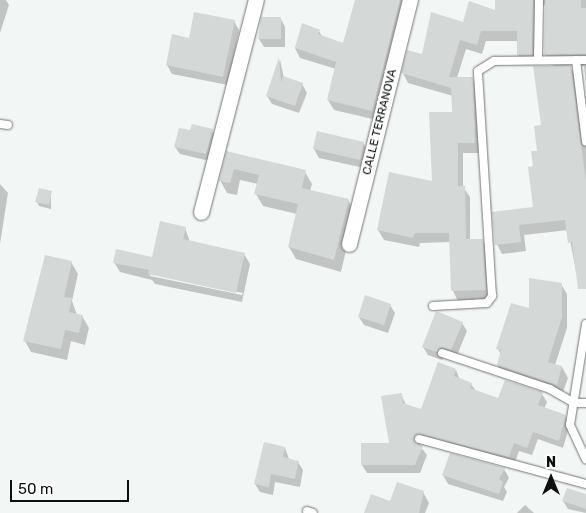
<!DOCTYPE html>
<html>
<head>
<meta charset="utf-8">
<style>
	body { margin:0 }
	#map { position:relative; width:586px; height:513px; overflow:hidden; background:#f2f6f4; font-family:Rubik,sans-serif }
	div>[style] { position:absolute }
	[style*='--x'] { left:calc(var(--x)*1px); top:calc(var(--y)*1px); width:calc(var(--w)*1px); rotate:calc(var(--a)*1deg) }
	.shadow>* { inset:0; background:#0003 }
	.building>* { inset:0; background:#d4d8d6 }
	.roads { filter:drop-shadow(0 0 1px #727573) drop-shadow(0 0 1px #727573) }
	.service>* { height:8px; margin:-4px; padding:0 4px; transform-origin:4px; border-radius:4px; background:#fff }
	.minor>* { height:15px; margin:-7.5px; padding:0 7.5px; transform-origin:7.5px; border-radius:7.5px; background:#fff }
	span { translate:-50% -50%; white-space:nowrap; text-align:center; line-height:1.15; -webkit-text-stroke:4px #fff; paint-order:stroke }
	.street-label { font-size:12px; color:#0d0e0e }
	.north { position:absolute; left:526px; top:453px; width:50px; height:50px; -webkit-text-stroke:4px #fff; paint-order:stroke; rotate:0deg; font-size:14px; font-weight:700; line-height:20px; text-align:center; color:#0d0e0e }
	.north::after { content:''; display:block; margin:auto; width:18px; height:22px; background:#0d0e0e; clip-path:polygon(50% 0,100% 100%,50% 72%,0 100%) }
	.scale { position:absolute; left:10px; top:480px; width:119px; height:22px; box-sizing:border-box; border:2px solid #0d0e0e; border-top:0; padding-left:6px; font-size:15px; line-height:18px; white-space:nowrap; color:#0d0e0e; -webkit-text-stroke:4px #fff; paint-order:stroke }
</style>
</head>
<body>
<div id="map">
	<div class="shadow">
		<i style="clip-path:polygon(0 0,6px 0,9px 5px,0 33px)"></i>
		<i style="clip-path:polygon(356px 0,411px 0,377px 120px,334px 110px,328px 100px,336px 69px,300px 58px,295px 48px,303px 25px,319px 31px,323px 38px,344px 45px)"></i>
		<i style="clip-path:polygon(497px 0,586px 0,586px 85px,584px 66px,569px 65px,576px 77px,586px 147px,586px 285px,577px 276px,568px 230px,524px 235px,526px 251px,502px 254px,497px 244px,534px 208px,535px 167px,542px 126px,561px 67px,551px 65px,545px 55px,546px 4px,538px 10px,538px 65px,524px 65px,518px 55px,518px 41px,486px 41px,482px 54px,466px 49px,457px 78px,472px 78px,478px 88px,480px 153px,463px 153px,463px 187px,470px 197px,470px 240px,482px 240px,488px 250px,491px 299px,458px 301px,453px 291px,450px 242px,420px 243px,419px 247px,384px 240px,378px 230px,434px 183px,453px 113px,453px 96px,408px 83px,403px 73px,463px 23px,497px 11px)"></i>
		<i style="clip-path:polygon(281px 19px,285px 27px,285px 47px,264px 47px,259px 39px)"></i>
		<i style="clip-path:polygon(234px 21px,239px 30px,228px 85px,172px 74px,167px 65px,190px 39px)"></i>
		<i style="clip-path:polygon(280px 60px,284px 78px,302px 84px,307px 93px,299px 113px,272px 104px,267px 96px)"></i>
		<i style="clip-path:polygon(212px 130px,216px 137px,210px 161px,180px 154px,175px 147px,191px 132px)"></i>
		<i style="clip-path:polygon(363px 143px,368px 151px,364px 168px,319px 158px,314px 149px)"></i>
		<i style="clip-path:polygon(227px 153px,305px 172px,312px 184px,310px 191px,348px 200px,355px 212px,341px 272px,296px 259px,289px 247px,297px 214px,263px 206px,256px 194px,258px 184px,240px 180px,237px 195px,227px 193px,220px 180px)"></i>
		<i style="clip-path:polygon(0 184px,8px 193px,0 244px)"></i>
		<i style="clip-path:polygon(51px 192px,51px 209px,39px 206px,37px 202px)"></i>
		<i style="clip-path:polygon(evenodd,185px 228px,190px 242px,244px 254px,250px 264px,242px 302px,155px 284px,152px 280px,120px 272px,114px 262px,153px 258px,185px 228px,150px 273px,243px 293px,242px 295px,150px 276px,150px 273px)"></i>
		<i style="clip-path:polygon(71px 262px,78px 274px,72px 301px,77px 315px,82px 316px,89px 328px,85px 345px,71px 341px,67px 360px,31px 352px,25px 341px)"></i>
		<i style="clip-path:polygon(561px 284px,567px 294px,567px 328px,555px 365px,562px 367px,568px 378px,562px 395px,504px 376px,498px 365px,501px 355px,498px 349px)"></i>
		<i style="clip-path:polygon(390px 305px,395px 313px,388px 333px,364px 325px,359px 317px)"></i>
		<i style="clip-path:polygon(462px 323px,467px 331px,456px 358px,446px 355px,442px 360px,428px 355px,423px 347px)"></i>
		<i style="clip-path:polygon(456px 370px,460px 380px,471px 384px,476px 391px,499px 399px,542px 394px,547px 402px,544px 409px,565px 416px,570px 424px,563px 448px,538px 439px,532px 455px,519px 451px,514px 465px,423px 441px,420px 446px,427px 455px,420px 473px,367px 473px,362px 465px,390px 444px,401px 394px,406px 405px,422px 411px)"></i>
		<i style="clip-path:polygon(285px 448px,289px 459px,298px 462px,303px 470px,300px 487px,275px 482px,273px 495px,260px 492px,255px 484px)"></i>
		<i style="clip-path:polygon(451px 455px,504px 469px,509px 478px,504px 487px,507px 492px,503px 501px,448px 484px,443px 475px)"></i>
		<i style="clip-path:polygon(423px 492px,429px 503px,425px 513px,365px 513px)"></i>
		<i style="clip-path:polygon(586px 496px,586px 513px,568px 509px,563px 501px)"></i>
		<i style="clip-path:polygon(525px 505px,534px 513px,517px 513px)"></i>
	</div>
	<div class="building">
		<i style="clip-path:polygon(355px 0,400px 0,372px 111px,327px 100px,336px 62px,295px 48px,302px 23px,320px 30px,318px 34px,343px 43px)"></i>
		<i style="clip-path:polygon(495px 0,533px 0,532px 55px,517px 55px,517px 31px,481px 31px,477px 45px,460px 40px,449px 77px,473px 77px,475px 143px,458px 143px,458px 186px,465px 186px,466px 239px,483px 239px,486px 290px,451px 291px,449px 233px,415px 233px,413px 238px,377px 230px,389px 172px,432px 181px,429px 112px,452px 112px,451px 88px,401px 73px,407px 50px,422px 54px,431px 12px,463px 22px,469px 1px,495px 10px)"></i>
		<i style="clip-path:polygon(545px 0,581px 0,581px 8px,586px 8px,586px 54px,544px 55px)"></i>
		<i style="clip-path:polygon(194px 12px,235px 20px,223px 77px,166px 65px,172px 34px,189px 38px)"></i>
		<i style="clip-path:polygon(261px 17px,281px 17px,281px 39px,258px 39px)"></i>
		<i style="clip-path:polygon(279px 57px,281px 82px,283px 76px,303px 83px,295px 106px,266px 96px)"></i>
		<i style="clip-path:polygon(533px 66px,571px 66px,586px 182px,586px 289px,578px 289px,572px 242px,568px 243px,565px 220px,519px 225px,521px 242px,495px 245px,492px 212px,533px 207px,528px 167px,533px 166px,531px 151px,537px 151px,534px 126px,541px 125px)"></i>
		<i style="clip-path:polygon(192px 124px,213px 129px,206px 154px,174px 147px,179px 128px,190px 130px)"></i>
		<i style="clip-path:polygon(317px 131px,364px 142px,360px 160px,313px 149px)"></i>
		<i style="clip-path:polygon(226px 151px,306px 170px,302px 188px,349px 199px,334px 260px,288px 247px,298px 204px,254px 194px,259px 175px,234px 169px,230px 183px,219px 181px)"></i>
		<i style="clip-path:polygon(39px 188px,52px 191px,49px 205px,35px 202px)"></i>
		<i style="clip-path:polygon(160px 221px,186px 227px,183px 239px,245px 253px,236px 293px,148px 274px,149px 270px,113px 263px,116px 249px,152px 257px)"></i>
		<i style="clip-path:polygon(45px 255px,72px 261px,64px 297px,72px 298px,69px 312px,83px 315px,79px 333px,65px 330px,61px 349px,23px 341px)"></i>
		<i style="clip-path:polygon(529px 278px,562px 283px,562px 317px,548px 362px,562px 366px,557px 385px,497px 365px,501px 350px,496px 349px,511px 303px,529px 308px)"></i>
		<i style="clip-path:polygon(365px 295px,391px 304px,384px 325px,358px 317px)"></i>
		<i style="clip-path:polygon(436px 311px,463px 322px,451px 350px,441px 347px,437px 352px,422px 347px)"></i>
		<i style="clip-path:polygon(438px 362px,456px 369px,454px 376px,472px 383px,470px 388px,498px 398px,505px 380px,543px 392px,538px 405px,566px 415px,559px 441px,533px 432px,527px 448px,514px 443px,509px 457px,418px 434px,414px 441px,423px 446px,415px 465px,361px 465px,361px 443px,389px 443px,381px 396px,402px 393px,403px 403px,421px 409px)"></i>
		<i style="clip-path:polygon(264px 442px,285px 447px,283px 457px,299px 461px,295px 479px,271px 474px,269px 487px,254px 484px)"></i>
		<i style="clip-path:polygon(450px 453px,505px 468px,499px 479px,503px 482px,499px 494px,442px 475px)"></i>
		<i style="clip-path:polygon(397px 482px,424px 491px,419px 513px,364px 513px,371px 494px,390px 501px)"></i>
		<i style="clip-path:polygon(567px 488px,586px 494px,586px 509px,562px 501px)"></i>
	</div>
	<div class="roads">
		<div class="service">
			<i style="--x:538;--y:58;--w:58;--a:-89"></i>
			<i style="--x:576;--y:60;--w:82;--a:83"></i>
			<i style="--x:0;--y:124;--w:8;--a:7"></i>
			<i style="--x:433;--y:306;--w:54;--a:-3.2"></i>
			<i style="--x:487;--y:303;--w:9;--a:-54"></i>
			<i style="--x:492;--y:296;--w:225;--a:-93.6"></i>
			<i style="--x:478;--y:71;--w:19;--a:-32"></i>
			<i style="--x:494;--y:61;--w:92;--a:-0.6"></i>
			<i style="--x:586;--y:324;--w:102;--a:99"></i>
			<i style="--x:570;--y:425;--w:38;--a:65"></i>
			<i style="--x:442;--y:353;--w:114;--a:18.4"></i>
			<i style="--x:550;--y:389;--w:28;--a:30"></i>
			<i style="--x:574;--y:403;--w:12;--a:0"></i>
			<i style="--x:419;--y:439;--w:173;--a:15.1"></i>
			<i style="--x:307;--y:511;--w:6;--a:18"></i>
		</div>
		<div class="minor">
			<i style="--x:201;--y:212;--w:219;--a:-75.5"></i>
			<i style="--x:349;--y:244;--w:252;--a:-76"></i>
		</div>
	</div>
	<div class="street-label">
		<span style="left:380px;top:122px;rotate:-76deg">CALLE TERRANOVA</span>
	</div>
	<div class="north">N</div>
	<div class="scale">50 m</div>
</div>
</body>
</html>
